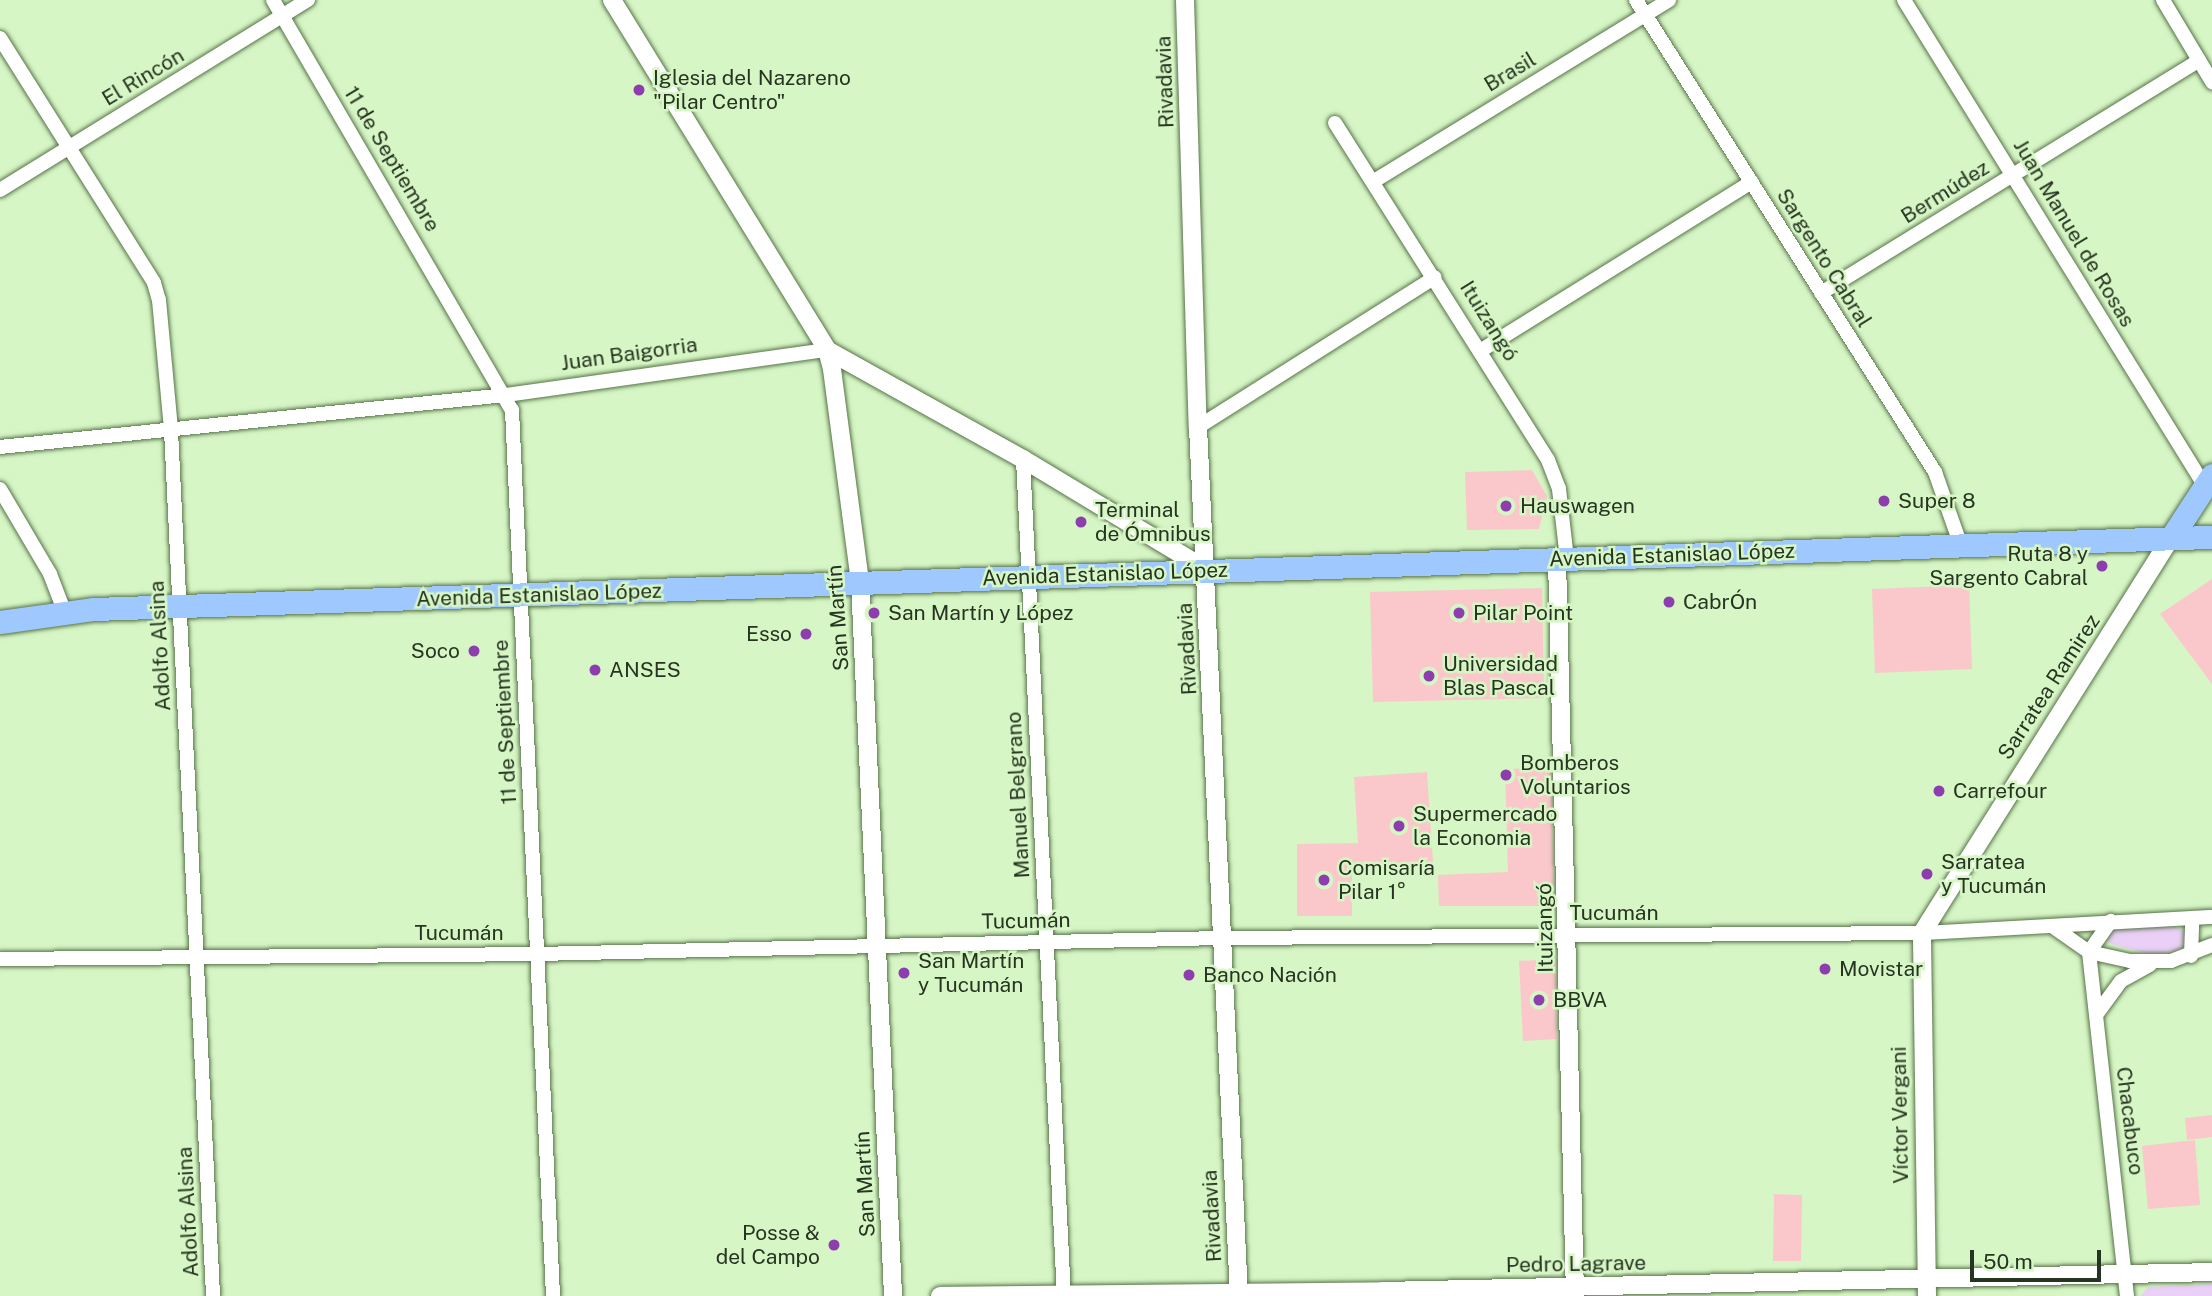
<!DOCTYPE html>
<html>
<head>
<meta charset="utf-8">
<style>
	body { margin:0 }
	#map { position:relative; width:2212px; height:1296px; overflow:hidden; background:#d6f6c5; font-family:"Public Sans",sans-serif }
	div>[style] { position:absolute }
	[style*='--x'] { left:calc(var(--x)*1px); top:calc(var(--y)*1px); width:calc(var(--w)*1px); rotate:calc(var(--a)*1deg) }
	.green>* { inset:0; background:#eacff7 }
	.building>* { inset:0; background:#fac8ca }
	.roads { filter:drop-shadow(0 0 2px #577348) drop-shadow(0 0 2px #577348) }
	.minor>* { height:14px; margin:-7px; padding:0 7px; transform-origin:7px; border-radius:7px; background:#fff }
	.tertiary>* { height:18px; margin:-9px; padding:0 9px; transform-origin:9px; border-radius:9px; background:#fff }
	.primary>* { height:23px; margin:-11.5px; padding:0 11.5px; transform-origin:11.5px; border-radius:11.5px; background:#9fc9fe }
	.dots>* { width:19px; height:19px; translate:-50% -50%; box-sizing:border-box; border:4px solid #d6f6c5; border-radius:50% }
	span { translate:-50% -50%; white-space:nowrap; text-align:center; line-height:1.15; -webkit-text-stroke:5px #d6f6c5; paint-order:stroke }
	.street-label { font-size:21px; color:#273421 }
	.poi-label { font-size:21px; color:#273421 }
	.left { translate:0 -50%; text-align:left }
	.right { translate:-100% -50%; text-align:right }
	.scale { position:absolute; left:1970px; top:1250px; width:131px; height:32px; box-sizing:border-box; border:4px solid #273421; border-top:0; padding-left:9px; font-size:21px; line-height:24px; white-space:nowrap; color:#273421; -webkit-text-stroke:5px #d6f6c5; paint-order:stroke }
</style>
</head>
<body>
<div id="map">
	<div class="green">
		<i style="clip-path:polygon(2172px 925px,2187px 933px,2186px 946px,2175px 952px,2149px 954px,2111px 944px,2106px 939px,2108px 932px,2117px 928px)"></i>
		<i style="clip-path:polygon(2212px 1284px,2212px 1296px,2140px 1296px,2148px 1287px)"></i>
	</div>
	<div class="building">
		<i style="clip-path:polygon(1532px 470px,1547px 496px,1539px 529px,1467px 530px,1465px 472px)"></i>
		<i style="clip-path:polygon(2212px 579px,2212px 684px,2160px 614px)"></i>
		<i style="clip-path:polygon(1969px 585px,1972px 669px,1875px 673px,1872px 589px)"></i>
		<i style="clip-path:polygon(1542px 588px,1544px 698px,1373px 702px,1370px 592px)"></i>
		<i style="clip-path:polygon(1551px 768px,1554px 901px,1547px 906px,1439px 906px,1438px 875px,1508px 872px,1505px 769px)"></i>
		<i style="clip-path:polygon(1427px 772px,1433px 862px,1352px 867px,1352px 916px,1297px 916px,1297px 844px,1358px 843px,1354px 777px)"></i>
		<i style="clip-path:polygon(1555px 959px,1557px 1039px,1523px 1041px,1519px 961px)"></i>
		<i style="clip-path:polygon(2212px 1115px,2212px 1137px,2187px 1140px,2185px 1118px)"></i>
		<i style="clip-path:polygon(2195px 1140px,2200px 1205px,2148px 1209px,2142px 1146px)"></i>
		<i style="clip-path:polygon(1774px 1194px,1802px 1195px,1801px 1261px,1773px 1261px)"></i>
	</div>
	<div class="roads">
		<div class="minor">
			<i style="--x:273;--y:0;--w:475;--a:59.8"></i>
			<i style="--x:512;--y:410;--w:887;--a:87.35"></i>
			<i style="--x:1636;--y:0;--w:559;--a:57.65"></i>
			<i style="--x:1935;--y:472;--w:78;--a:70.6"></i>
			<i style="--x:1904;--y:0;--w:574;--a:58.25"></i>
			<i style="--x:2163;--y:0;--w:96;--a:59.1"></i>
			<i style="--x:0;--y:38;--w:289;--a:57.8"></i>
			<i style="--x:154;--y:283;--w:18;--a:74"></i>
			<i style="--x:159;--y:300;--w:131;--a:84.7"></i>
			<i style="--x:171;--y:430;--w:867;--a:87.22"></i>
			<i style="--x:1335;--y:123;--w:399;--a:57.7"></i>
			<i style="--x:1548;--y:460;--w:31;--a:69"></i>
			<i style="--x:1559;--y:489;--w:70;--a:83.5"></i>
			<i style="--x:1374;--y:181;--w:346;--a:-31.5"></i>
			<i style="--x:0;--y:190;--w:362;--a:-31.7"></i>
			<i style="--x:1821;--y:293;--w:444;--a:-31.6"></i>
			<i style="--x:1480;--y:351;--w:320;--a:-31.9"></i>
			<i style="--x:1198;--y:427;--w:280;--a:-32.3"></i>
			<i style="--x:0;--y:447;--w:509;--a:-5.87"></i>
			<i style="--x:506;--y:395;--w:324;--a:-8"></i>
			<i style="--x:1023;--y:459;--w:838;--a:87.2"></i>
			<i style="--x:0;--y:489;--w:99;--a:59.5"></i>
			<i style="--x:50;--y:574;--w:40;--a:69"></i>
			<i style="--x:2052;--y:926;--w:45;--a:35.1"></i>
			<i style="--x:2089;--y:952;--w:42;--a:12.4"></i>
			<i style="--x:2130;--y:961;--w:41;--a:0"></i>
			<i style="--x:2171;--y:961;--w:44;--a:-21.3"></i>
			<i style="--x:2089;--y:952;--w:346;--a:83.7"></i>
			<i style="--x:2089;--y:952;--w:38;--a:-55"></i>
			<i style="--x:2191;--y:956;--w:37;--a:-88"></i>
			<i style="--x:0;--y:959;--w:537;--a:-0.53"></i>
			<i style="--x:537;--y:954;--w:686;--a:-1.34"></i>
			<i style="--x:1223;--y:938;--w:699;--a:-0.41"></i>
			<i style="--x:1922;--y:933;--w:290;--a:-3.2"></i>
			<i style="--x:2096;--y:1015;--w:42;--a:-53.7"></i>
			<i style="--x:2121;--y:981;--w:33;--a:-29"></i>
		</div>
		<div class="tertiary">
			<i style="--x:612;--y:0;--w:411;--a:58.4"></i>
			<i style="--x:827;--y:350;--w:20;--a:75"></i>
			<i style="--x:832;--y:369;--w:215;--a:82.5"></i>
			<i style="--x:860;--y:582;--w:715;--a:87.35"></i>
			<i style="--x:1185;--y:0;--w:427;--a:88.3"></i>
			<i style="--x:1198;--y:427;--w:870;--a:87.3"></i>
			<i style="--x:827;--y:350;--w:224;--a:29.1"></i>
			<i style="--x:1023;--y:459;--w:215;--a:31.1"></i>
			<i style="--x:1557;--y:559;--w:737;--a:88.6"></i>
			<i style="--x:940;--y:1296;--w:443;--a:-0.6"></i>
			<i style="--x:1383;--y:1291;--w:829;--a:-1.31"></i>
			<i style="--x:1927;--y:1296;--w:363;--a:-90.8"></i>
			<i style="--x:1922;--y:933;--w:467;--a:-57.8"></i>
		</div>
		<div class="primary">
			<i style="--x:2171;--y:538;--w:75;--a:-56.9"></i>
			<i style="--x:0;--y:622;--w:95;--a:-7.9"></i>
			<i style="--x:94;--y:609;--w:2119;--a:-1.95"></i>
		</div>
	</div>
	<div class="dots">
		<i style="left:639px;top:90px;background:#8d3dad"></i>
		<i style="left:1884px;top:501px;background:#8d3dad"></i>
		<i style="left:1506px;top:506px;background:#8d3dad"></i>
		<i style="left:1081px;top:522px;background:#8d3dad"></i>
		<i style="left:2102px;top:566px;background:#8d3dad"></i>
		<i style="left:1669px;top:602px;background:#8d3dad"></i>
		<i style="left:874px;top:613px;background:#8d3dad"></i>
		<i style="left:1459px;top:613px;background:#8d3dad"></i>
		<i style="left:806px;top:634px;background:#8d3dad"></i>
		<i style="left:474px;top:651px;background:#8d3dad"></i>
		<i style="left:595px;top:670px;background:#8d3dad"></i>
		<i style="left:1429px;top:676px;background:#8d3dad"></i>
		<i style="left:1506px;top:775px;background:#8d3dad"></i>
		<i style="left:1939px;top:791px;background:#8d3dad"></i>
		<i style="left:1399px;top:826px;background:#8d3dad"></i>
		<i style="left:1927px;top:874px;background:#8d3dad"></i>
		<i style="left:1324px;top:880px;background:#8d3dad"></i>
		<i style="left:1825px;top:969px;background:#8d3dad"></i>
		<i style="left:904px;top:973px;background:#8d3dad"></i>
		<i style="left:1189px;top:975px;background:#8d3dad"></i>
		<i style="left:1539px;top:1000px;background:#8d3dad"></i>
		<i style="left:834px;top:1245px;background:#8d3dad"></i>
	</div>
	<div class="street-label">
		<span style="left:1510px;top:72px;rotate:-31deg">Brasil</span>
		<span style="left:143px;top:77px;rotate:-31deg">El Rincón</span>
		<span style="left:1165px;top:82px;rotate:-92deg">Rivadavia</span>
		<span style="left:392px;top:159px;rotate:59deg">11 de Septiembre</span>
		<span style="left:1945px;top:192px;rotate:-32deg">Bermúdez</span>
		<span style="left:2074px;top:233px;rotate:59deg">Juan Manuel de Rosas</span>
		<span style="left:1824px;top:258px;rotate:58deg">Sargento Cabral</span>
		<span style="left:1489px;top:321px;rotate:58deg">Ituizangó</span>
		<span style="left:629px;top:354px;rotate:-8deg">Juan Baigorria</span>
		<span style="left:1672px;top:555px;rotate:-2deg">Avenida Estanislao López</span>
		<span style="left:1105px;top:574px;rotate:-2deg">Avenida Estanislao López</span>
		<span style="left:539px;top:595px;rotate:-2deg">Avenida Estanislao López</span>
		<span style="left:838px;top:618px;rotate:-94deg">San Martín</span>
		<span style="left:160px;top:646px;rotate:-93deg">Adolfo Alsina</span>
		<span style="left:1187px;top:649px;rotate:-93deg">Rivadavia</span>
		<span style="left:2049px;top:687px;rotate:-57deg">Sarratea Ramirez</span>
		<span style="left:505px;top:722px;rotate:-93deg">11 de Septiembre</span>
		<span style="left:1018px;top:795px;rotate:-93deg">Manuel Belgrano</span>
		<span style="left:1614px;top:913px">Tucumán</span>
		<span style="left:1026px;top:921px;rotate:-1deg">Tucumán</span>
		<span style="left:1545px;top:928px;rotate:-91deg">Ituizangó</span>
		<span style="left:459px;top:933px">Tucumán</span>
		<span style="left:1900px;top:1115px;rotate:-91deg">Víctor Vergani</span>
		<span style="left:2130px;top:1121px;rotate:83deg">Chacabuco</span>
		<span style="left:865px;top:1184px;rotate:-93deg">San Martín</span>
		<span style="left:188px;top:1212px;rotate:-93deg">Adolfo Alsina</span>
		<span style="left:1212px;top:1216px;rotate:-93deg">Rivadavia</span>
		<span style="left:1576px;top:1264px;rotate:-1deg">Pedro Lagrave</span>
	</div>
	<div class="poi-label">
		<span class="left" style="left:653px;top:90px">Iglesia del Nazareno<br>"Pilar Centro"</span>
		<span class="left" style="left:1898px;top:501px">Super 8</span>
		<span class="left" style="left:1520px;top:506px">Hauswagen</span>
		<span class="left" style="left:1095px;top:522px">Terminal<br>de Ómnibus</span>
		<span class="right" style="left:2088px;top:566px">Ruta 8 y<br>Sargento Cabral</span>
		<span class="left" style="left:1683px;top:602px">CabrÓn</span>
		<span class="left" style="left:888px;top:613px">San Martín y López</span>
		<span class="left" style="left:1473px;top:613px">Pilar Point</span>
		<span class="right" style="left:792px;top:634px">Esso</span>
		<span class="right" style="left:460px;top:651px">Soco</span>
		<span class="left" style="left:1443px;top:676px">Universidad<br>Blas Pascal</span>
		<span class="left" style="left:609px;top:670px">ANSES</span>
		<span class="left" style="left:1520px;top:775px">Bomberos<br>Voluntarios</span>
		<span class="left" style="left:1953px;top:791px">Carrefour</span>
		<span class="left" style="left:1413px;top:826px">Supermercado<br>la Economia</span>
		<span class="left" style="left:1941px;top:874px">Sarratea<br>y Tucumán</span>
		<span class="left" style="left:1338px;top:880px">Comisaría<br>Pilar 1°</span>
		<span class="left" style="left:918px;top:973px">San Martín<br>y Tucumán</span>
		<span class="left" style="left:1839px;top:969px">Movistar</span>
		<span class="left" style="left:1203px;top:975px">Banco Nación</span>
		<span class="left" style="left:1553px;top:1000px">BBVA</span>
		<span class="right" style="left:820px;top:1245px">Posse &amp;<br>del Campo</span>
	</div>
	<div class="scale">50 m</div>
</div>
</body>
</html>
